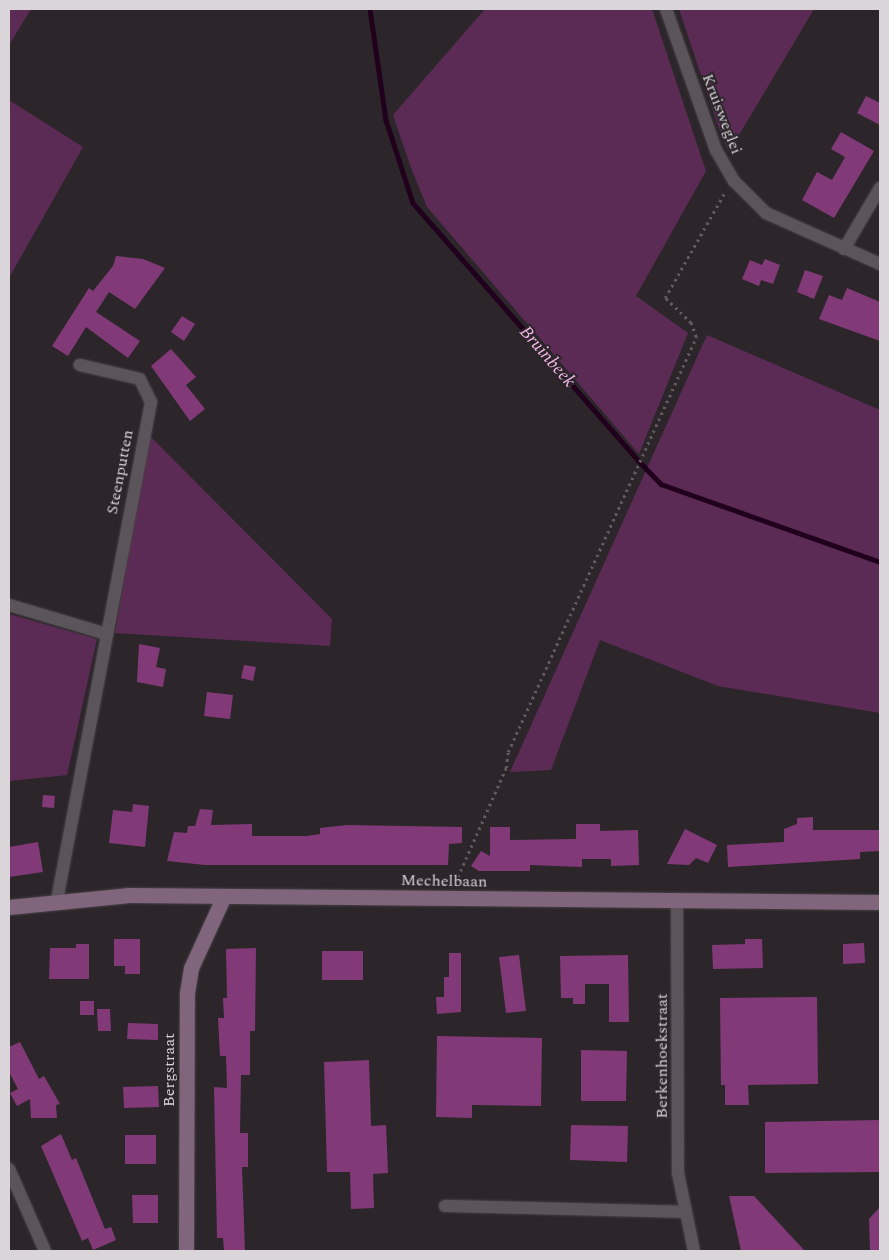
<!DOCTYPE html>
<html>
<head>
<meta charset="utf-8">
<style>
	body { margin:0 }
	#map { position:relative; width:889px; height:1260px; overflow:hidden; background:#2c262b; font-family:Spectral,serif }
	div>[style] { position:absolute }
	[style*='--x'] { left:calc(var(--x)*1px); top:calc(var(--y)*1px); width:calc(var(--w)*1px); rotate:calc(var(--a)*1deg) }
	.green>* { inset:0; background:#5c2b55 }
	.stream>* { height:4.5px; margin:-2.25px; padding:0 2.25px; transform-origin:2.25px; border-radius:2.25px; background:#20001c }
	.building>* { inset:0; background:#813a77 }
	.path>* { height:2.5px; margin-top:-1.25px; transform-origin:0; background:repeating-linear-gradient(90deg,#625c61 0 2.5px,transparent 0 6.5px) }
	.roads { filter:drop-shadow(0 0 1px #484246) drop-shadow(0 0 1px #484246) }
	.street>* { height:12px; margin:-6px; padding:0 6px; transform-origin:6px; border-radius:6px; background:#5b545a }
	.secondary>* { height:15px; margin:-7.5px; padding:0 7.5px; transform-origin:7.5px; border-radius:7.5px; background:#80657c }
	span { translate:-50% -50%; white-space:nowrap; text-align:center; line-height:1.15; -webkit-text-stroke:4px #2c262b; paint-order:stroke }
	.street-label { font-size:16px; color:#dad5d9 }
	.water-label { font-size:18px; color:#f4b8e9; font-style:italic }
	.frame { position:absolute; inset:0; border:10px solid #dad5d9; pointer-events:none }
</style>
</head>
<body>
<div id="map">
	<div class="green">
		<i style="clip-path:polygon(9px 9px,31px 9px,9px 45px)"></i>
		<i style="clip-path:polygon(485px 9px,652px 9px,706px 171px,636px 296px,688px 333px,639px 454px,427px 207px,411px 168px,393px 115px)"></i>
		<i style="clip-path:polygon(679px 9px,814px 9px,729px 152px,718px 126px)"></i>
		<i style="clip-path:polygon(9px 100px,83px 147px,9px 278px)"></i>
		<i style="clip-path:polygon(707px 335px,880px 410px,880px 713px,718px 686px,600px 640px,551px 770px,510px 772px)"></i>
		<i style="clip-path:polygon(149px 435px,332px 619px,330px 646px,115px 633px)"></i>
		<i style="clip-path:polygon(9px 614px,97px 639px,67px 775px,9px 781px)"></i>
	</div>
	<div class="stream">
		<i style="--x:370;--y:9;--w:112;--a:81.8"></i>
		<i style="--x:386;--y:120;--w:87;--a:72"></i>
		<i style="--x:413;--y:203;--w:340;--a:48.8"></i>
		<i style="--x:637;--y:459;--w:35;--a:46"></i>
		<i style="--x:661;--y:484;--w:232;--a:19.6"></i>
	</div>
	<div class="building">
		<i style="clip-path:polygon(866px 96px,880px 103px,880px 125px,857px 113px)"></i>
		<i style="clip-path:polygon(841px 132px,874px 151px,834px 218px,802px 200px,817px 172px,832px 180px,845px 157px,831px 149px)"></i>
		<i style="clip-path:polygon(116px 256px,143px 259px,165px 268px,135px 309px,109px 292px,96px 312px,140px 341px,128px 358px,86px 327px,68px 356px,52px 346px,89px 288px,93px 291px,113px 266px)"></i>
		<i style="clip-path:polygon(765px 259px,780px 265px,773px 284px,761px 280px,759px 286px,742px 279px,750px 260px,762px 265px)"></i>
		<i style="clip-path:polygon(805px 270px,823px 276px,814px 299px,797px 292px)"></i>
		<i style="clip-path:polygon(847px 288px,880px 302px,880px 341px,819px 319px,829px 295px,842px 300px)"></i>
		<i style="clip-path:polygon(182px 316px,195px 324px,184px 341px,171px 332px)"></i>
		<i style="clip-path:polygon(171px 349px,196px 377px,186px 385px,205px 409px,190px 421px,151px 366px)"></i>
		<i style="clip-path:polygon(139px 644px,160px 648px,156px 667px,166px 669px,163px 687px,137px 682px)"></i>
		<i style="clip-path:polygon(244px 665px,256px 667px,253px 681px,241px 678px)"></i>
		<i style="clip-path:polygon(207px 692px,233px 695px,230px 719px,204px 716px)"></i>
		<i style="clip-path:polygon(43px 795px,55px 796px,54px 808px,42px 807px)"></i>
		<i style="clip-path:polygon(133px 804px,149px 806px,145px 847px,109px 843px,113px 810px,132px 812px)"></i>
		<i style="clip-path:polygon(200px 809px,213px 810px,211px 825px,252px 824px,252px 836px,307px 836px,320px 834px,320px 828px,347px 825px,462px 827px,462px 843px,449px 844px,448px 865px,205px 865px,167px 861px,174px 832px,187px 833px,188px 826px,195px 826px)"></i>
		<i style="clip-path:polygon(813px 817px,813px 830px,880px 830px,880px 851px,860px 852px,860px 859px,728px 867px,727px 845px,784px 842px,784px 829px,797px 824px,797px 818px)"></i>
		<i style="clip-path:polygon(576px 824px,600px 824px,600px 831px,638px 830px,639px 865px,611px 866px,611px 859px,582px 859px,582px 867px,530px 865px,530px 871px,479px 871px,471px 866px,481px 851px,490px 856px,490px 827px,510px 827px,510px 840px,576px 839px)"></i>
		<i style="clip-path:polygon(685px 829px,717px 845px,708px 863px,696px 858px,689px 865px,667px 864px)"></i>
		<i style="clip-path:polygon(38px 842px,43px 872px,9px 877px,9px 847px)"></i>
		<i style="clip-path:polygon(114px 939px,140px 939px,140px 974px,125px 974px,125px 966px,114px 966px)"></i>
		<i style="clip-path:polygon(745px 939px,762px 939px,763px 968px,713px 969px,712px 945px,745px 944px)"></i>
		<i style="clip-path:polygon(864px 943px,865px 963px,843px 964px,843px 944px)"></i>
		<i style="clip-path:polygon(76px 944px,89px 944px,89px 979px,49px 979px,50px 948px,76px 948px)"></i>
		<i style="clip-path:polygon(256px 948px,255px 1031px,250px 1031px,250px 1075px,241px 1075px,240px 1133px,248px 1133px,248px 1167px,242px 1167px,245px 1251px,224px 1251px,223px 1238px,217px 1238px,214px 1087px,227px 1088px,226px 1056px,220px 1056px,218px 1018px,224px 1018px,223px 998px,227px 998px,226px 949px)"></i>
		<i style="clip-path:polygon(322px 951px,363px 951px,363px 980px,322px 980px)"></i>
		<i style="clip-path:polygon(449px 953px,461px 953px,461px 1012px,437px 1014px,436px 997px,444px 997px,444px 977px,449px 977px)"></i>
		<i style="clip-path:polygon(519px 955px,526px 1011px,506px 1013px,499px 957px)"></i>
		<i style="clip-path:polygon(628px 955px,629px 1022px,609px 1022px,609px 984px,585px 984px,585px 1004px,573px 1004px,573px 998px,561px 998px,560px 956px)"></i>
		<i style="clip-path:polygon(817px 997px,818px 1084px,748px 1085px,749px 1105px,725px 1105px,725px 1085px,721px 1085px,720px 998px)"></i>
		<i style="clip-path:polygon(80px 1001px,94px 1001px,94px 1015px,80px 1015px)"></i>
		<i style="clip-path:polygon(97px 1009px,110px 1009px,111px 1031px,98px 1031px)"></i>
		<i style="clip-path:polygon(128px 1023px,158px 1024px,158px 1040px,127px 1039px)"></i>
		<i style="clip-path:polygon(437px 1036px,542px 1038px,541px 1106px,472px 1105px,472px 1118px,436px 1117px)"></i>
		<i style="clip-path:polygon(20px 1042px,39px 1079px,44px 1076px,60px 1104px,56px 1105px,57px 1118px,31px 1118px,30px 1099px,17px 1106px,10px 1093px,18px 1089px,9px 1072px,9px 1047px)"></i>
		<i style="clip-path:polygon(581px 1050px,627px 1051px,626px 1101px,581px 1101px)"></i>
		<i style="clip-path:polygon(369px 1060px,371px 1126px,386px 1125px,388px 1173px,373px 1174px,374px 1208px,351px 1209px,350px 1172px,327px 1172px,324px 1062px)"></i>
		<i style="clip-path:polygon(158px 1086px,159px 1107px,124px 1108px,123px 1087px)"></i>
		<i style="clip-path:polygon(880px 1120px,880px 1172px,765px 1173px,765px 1122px)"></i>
		<i style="clip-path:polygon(571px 1125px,628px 1126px,627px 1162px,570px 1160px)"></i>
		<i style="clip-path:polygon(61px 1134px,72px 1160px,76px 1158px,105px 1229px,111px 1227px,116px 1240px,93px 1250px,88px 1238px,82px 1241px,41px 1146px)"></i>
		<i style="clip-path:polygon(125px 1135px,156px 1135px,156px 1164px,125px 1164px)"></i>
		<i style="clip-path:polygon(132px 1195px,158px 1195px,158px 1223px,133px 1223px)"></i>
		<i style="clip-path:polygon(729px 1196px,754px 1196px,805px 1251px,741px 1251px)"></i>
		<i style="clip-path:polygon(880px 1207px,880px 1251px,870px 1251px,869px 1219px)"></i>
	</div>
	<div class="path">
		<i style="--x:455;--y:883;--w:126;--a:-66.1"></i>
		<i style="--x:506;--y:768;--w:16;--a:-83"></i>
		<i style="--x:508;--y:752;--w:456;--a:-65.6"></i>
		<i style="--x:696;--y:337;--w:15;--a:-110"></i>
		<i style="--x:691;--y:323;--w:36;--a:-136"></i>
		<i style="--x:665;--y:298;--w:122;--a:-60.5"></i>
	</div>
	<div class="roads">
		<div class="street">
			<i style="--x:666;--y:9;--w:150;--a:70.5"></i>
			<i style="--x:716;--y:150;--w:36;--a:60"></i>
			<i style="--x:734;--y:181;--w:45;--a:45"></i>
			<i style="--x:766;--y:213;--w:125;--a:24.1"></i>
			<i style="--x:844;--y:249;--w:71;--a:-59.5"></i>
			<i style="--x:9;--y:605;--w:102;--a:16.5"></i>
			<i style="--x:57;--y:900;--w:507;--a:-79.31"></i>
			<i style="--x:151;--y:402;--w:25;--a:-116"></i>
			<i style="--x:140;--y:379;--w:62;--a:-166.9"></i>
			<i style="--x:677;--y:900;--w:273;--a:89.8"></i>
			<i style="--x:678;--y:1173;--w:80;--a:78.4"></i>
			<i style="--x:9;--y:1169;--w:90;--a:66.3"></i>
			<i style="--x:445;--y:1206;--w:240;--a:1.4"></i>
		</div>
		<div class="secondary">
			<i style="--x:9;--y:907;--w:121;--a:-5.7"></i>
			<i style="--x:129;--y:895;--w:751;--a:0.53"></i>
			<i style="--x:186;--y:1251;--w:258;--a:-89.8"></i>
			<i style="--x:187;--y:993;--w:25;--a:-81"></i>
			<i style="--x:191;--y:968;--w:79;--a:-65.4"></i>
		</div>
	</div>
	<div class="street-label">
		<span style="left:722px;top:114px;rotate:69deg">Kruisweglei</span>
		<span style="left:120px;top:472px;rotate:-79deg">Steenputten</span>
		<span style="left:444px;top:881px;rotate:1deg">Mechelbaan</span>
		<span style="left:662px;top:1056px;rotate:-90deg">Berkenhoekstraat</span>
		<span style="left:169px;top:1070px;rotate:-90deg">Bergstraat</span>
	</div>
	<div class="water-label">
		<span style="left:547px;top:357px;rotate:49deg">Bruinbeek</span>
	</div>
	<div class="frame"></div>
</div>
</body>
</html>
